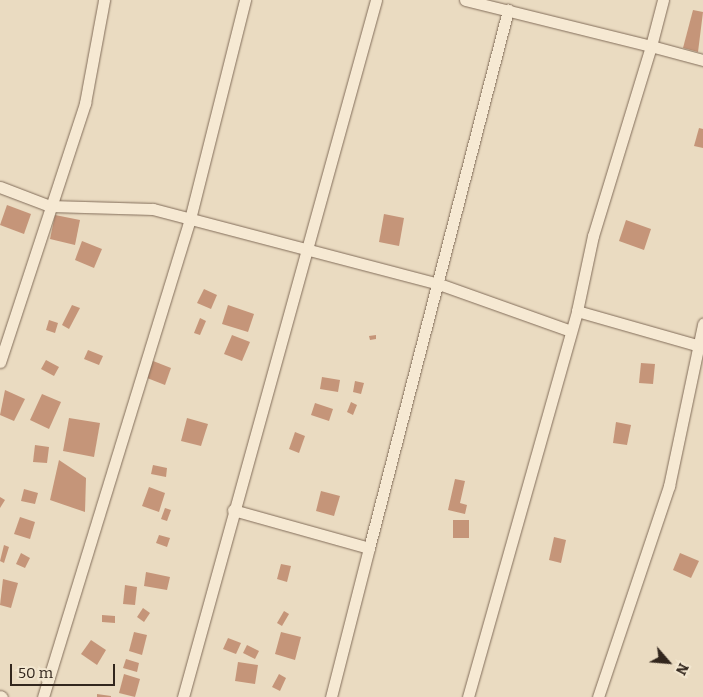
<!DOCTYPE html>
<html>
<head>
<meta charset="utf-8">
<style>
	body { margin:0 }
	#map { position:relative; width:703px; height:697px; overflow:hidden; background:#eadbc1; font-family:Bitter,serif }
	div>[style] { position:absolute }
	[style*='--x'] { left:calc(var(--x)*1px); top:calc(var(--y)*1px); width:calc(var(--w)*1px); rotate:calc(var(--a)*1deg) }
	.building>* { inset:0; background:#c59579 }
	.roads { filter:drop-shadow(0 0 1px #826d5a) drop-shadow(0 0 1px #826d5a) }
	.minor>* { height:11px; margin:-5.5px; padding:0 5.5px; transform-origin:5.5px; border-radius:5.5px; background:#f6e9d3 }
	span { translate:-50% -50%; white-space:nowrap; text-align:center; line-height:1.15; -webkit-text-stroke:4.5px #f2e6cf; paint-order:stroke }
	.north { position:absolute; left:643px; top:637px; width:50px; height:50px; -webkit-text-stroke:4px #f2e6cf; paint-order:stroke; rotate:117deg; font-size:14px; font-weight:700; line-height:20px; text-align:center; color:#32261d }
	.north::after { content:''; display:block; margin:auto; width:18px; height:22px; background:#32261d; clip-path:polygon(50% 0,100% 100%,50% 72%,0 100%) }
	.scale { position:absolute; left:10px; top:664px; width:105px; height:22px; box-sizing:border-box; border:2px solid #32261d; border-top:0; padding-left:6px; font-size:15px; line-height:18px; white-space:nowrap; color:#32261d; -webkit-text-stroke:4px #f2e6cf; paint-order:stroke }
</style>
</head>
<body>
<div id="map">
	<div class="building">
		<i style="clip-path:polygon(693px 10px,703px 12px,698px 52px,683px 48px)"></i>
		<i style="clip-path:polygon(699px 128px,703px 129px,703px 148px,694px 146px)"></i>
		<i style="clip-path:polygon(7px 205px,31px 214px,24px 234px,0 225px)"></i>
		<i style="clip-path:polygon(384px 214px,404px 218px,399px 246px,379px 242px)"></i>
		<i style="clip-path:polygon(55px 215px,80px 220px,75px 245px,50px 239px)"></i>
		<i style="clip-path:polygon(626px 220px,651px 229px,644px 250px,619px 241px)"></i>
		<i style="clip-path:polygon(82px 241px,102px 249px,94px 268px,75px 260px)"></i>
		<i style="clip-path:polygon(204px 289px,217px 295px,211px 309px,197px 303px)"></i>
		<i style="clip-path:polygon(72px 305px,80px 308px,69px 329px,62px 325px)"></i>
		<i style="clip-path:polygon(228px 305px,254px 314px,248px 332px,222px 324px)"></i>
		<i style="clip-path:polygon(200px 318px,206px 321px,200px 335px,194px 333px)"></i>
		<i style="clip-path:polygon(49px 320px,58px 323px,55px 333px,46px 330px)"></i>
		<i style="clip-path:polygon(232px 335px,250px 342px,242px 361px,224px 354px)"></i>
		<i style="clip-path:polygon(376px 335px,376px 339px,370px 340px,369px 336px)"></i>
		<i style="clip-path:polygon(88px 350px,103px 356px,99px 365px,84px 359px)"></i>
		<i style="clip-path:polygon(148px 359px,171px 368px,165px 385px,142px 376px)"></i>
		<i style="clip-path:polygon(46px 360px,59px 367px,54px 376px,41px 369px)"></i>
		<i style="clip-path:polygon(641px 363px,655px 364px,653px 384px,639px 383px)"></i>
		<i style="clip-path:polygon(322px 377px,340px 380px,338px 392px,320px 389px)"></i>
		<i style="clip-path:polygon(355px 381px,364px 383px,361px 394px,353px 392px)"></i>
		<i style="clip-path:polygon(5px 390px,25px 399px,14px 421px,0 415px)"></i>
		<i style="clip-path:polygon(42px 394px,61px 402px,49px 429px,30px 420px)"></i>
		<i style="clip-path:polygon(351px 402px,357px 405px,353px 415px,347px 412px)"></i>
		<i style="clip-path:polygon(315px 403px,333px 409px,329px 421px,311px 415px)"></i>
		<i style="clip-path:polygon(69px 418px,100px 423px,94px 457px,63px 451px)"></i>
		<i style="clip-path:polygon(187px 418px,208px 424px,201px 446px,181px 441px)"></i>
		<i style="clip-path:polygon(616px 422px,631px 425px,627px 445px,613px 443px)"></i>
		<i style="clip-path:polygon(295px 432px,305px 436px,299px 453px,289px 449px)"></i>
		<i style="clip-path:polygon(35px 445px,49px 447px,47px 463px,33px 462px)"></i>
		<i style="clip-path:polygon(59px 460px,86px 478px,85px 512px,50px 500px)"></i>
		<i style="clip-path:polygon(153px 465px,167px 468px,166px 477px,151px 474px)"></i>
		<i style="clip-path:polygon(455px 479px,465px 481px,460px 503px,467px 505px,465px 514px,448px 510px)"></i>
		<i style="clip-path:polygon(149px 487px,165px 493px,159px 512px,142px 506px)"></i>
		<i style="clip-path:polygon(24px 489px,38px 493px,35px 504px,21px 501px)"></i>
		<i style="clip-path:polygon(321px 491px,340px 496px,334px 516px,316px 511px)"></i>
		<i style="clip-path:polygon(0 497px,5px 500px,0 508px)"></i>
		<i style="clip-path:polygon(165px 508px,171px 510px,167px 521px,161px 519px)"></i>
		<i style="clip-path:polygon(20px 517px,35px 522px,30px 539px,14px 534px)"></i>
		<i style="clip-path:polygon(453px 520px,469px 520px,469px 538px,453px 538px)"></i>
		<i style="clip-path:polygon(159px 535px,170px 538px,167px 547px,156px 543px)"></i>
		<i style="clip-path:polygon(554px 537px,566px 540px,561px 563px,549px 560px)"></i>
		<i style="clip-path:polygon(4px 545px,9px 547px,4px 563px,0 561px)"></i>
		<i style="clip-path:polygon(21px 553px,30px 558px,25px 568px,16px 564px)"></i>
		<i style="clip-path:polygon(680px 553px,699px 561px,691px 578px,673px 570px)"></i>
		<i style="clip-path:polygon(281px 564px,291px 566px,287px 582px,277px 579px)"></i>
		<i style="clip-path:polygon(146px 572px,170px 577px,167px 590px,144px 586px)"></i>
		<i style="clip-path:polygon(3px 579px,18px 583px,11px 608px,0 605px)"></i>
		<i style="clip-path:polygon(125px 585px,137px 587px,135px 605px,123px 604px)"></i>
		<i style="clip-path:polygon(143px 608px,150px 613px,144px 622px,137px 617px)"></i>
		<i style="clip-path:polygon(284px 611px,289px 614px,282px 626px,277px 623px)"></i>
		<i style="clip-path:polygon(102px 615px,115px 616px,115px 623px,102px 622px)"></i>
		<i style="clip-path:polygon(134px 632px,147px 635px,142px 655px,129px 651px)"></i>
		<i style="clip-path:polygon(281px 632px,301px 637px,295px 660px,275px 654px)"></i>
		<i style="clip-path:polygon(228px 638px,241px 643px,236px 654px,223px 649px)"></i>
		<i style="clip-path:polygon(91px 640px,106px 650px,97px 665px,81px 654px)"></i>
		<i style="clip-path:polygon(247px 645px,259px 651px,255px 659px,243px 653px)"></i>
		<i style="clip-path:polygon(126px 659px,139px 663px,137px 672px,123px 668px)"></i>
		<i style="clip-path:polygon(238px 662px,258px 665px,255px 684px,235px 681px)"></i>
		<i style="clip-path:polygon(124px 674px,140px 679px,135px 697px,119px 693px)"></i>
		<i style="clip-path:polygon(279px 674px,286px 678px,280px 691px,272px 687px)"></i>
		<i style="clip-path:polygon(97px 694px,111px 696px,111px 697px,97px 697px)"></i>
	</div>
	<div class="roads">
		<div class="minor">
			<i style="--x:465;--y:0;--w:192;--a:13.9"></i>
			<i style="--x:651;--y:46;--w:48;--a:-75.4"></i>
			<i style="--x:0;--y:187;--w:53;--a:20.8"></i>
			<i style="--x:50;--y:206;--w:103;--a:1.7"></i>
			<i style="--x:153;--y:209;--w:296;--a:14.7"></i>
			<i style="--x:439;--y:284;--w:140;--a:19.6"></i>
			<i style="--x:577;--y:311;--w:131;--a:15.9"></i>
			<i style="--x:0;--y:362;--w:273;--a:-71.8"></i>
			<i style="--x:85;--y:103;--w:105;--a:-79.5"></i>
			<i style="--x:233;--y:510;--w:141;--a:15.6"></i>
			<i style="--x:369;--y:548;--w:556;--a:-75.51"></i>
			<i style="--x:0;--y:696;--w:2;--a:27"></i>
			<i style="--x:43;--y:697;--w:500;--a:-72.91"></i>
			<i style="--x:190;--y:219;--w:226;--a:-75.9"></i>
			<i style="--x:183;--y:697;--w:723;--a:-74.52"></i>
			<i style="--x:331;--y:697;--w:154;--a:-75.7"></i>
			<i style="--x:468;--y:697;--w:401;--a:-74.2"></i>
			<i style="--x:577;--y:311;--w:77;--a:-78"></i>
			<i style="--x:593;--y:236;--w:199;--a:-73"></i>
			<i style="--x:651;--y:46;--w:54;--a:15.1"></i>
			<i style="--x:598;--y:697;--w:223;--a:-71.4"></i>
			<i style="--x:669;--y:486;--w:166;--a:-78.1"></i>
		</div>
	</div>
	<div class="north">N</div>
	<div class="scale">50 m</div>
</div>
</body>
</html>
